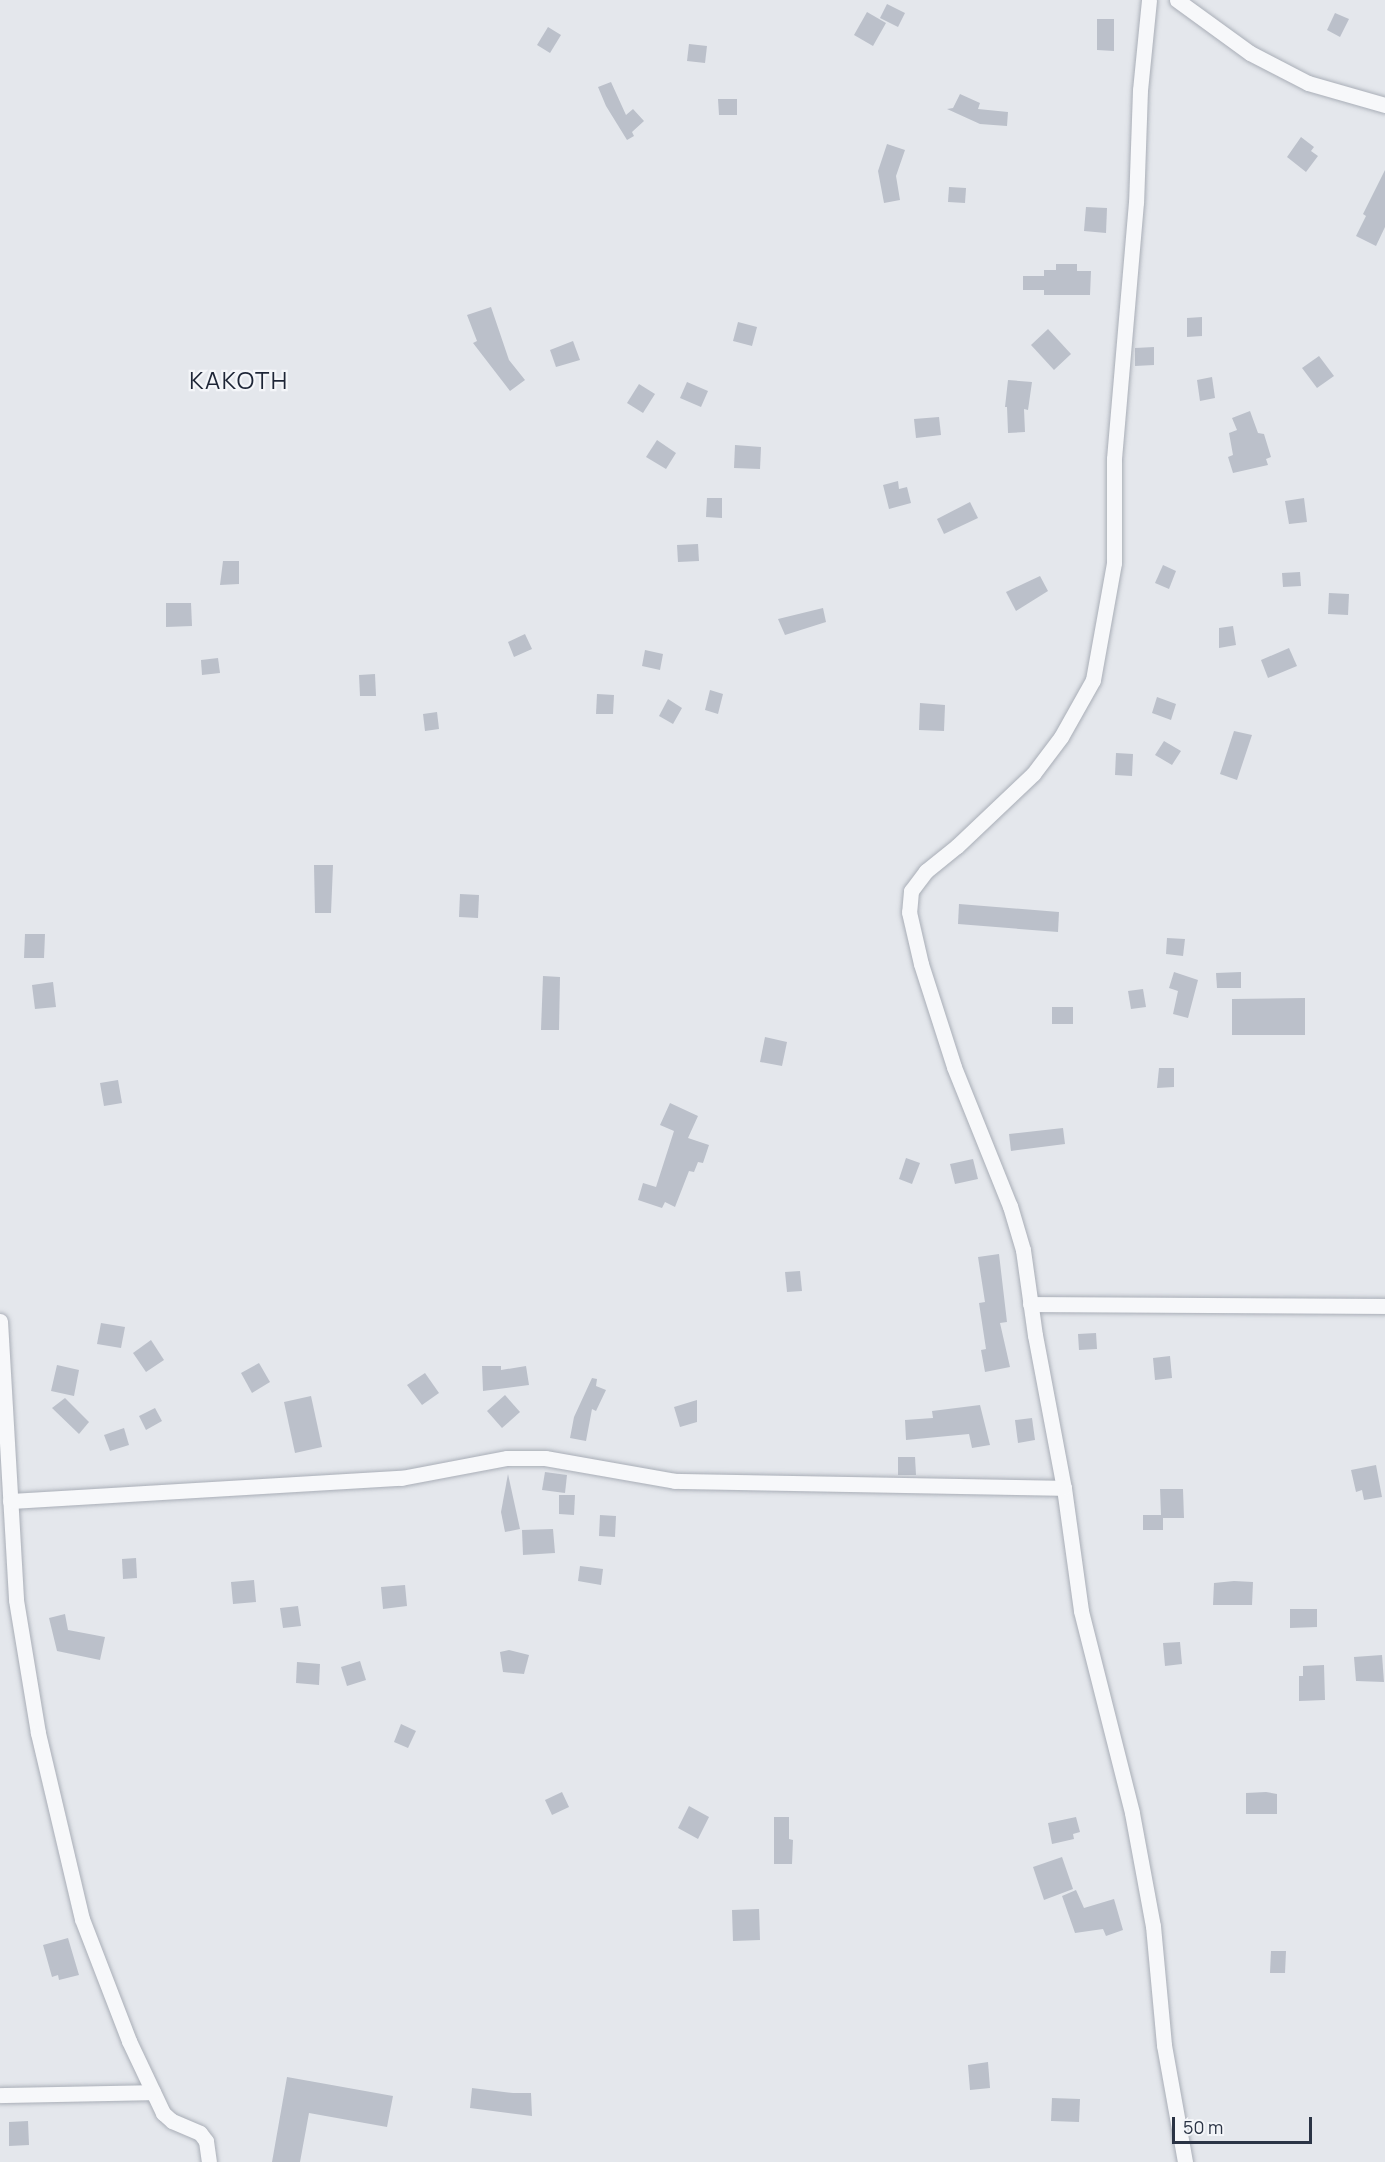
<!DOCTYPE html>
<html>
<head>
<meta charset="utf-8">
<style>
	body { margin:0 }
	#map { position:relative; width:1385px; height:2162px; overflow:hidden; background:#e4e7ec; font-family:Manrope,sans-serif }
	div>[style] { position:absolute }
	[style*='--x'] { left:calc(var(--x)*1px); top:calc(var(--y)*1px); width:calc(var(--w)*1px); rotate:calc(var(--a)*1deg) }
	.building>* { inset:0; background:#bbc0ca }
	.roads { filter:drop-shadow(0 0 2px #a9aeb7) drop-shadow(0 0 2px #a9aeb7) }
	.minor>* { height:15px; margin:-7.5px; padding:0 7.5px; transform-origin:7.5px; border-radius:7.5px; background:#f7f8fa }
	span { translate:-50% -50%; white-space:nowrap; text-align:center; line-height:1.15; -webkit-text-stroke:4.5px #f4f6f9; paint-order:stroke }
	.quarter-label { font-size:24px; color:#1d2536; letter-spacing:1.5px }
	.scale { position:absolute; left:1172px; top:2117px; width:140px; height:27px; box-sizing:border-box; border:3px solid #2b3445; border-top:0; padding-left:8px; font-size:18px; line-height:21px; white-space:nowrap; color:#2b3445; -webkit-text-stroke:4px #f4f6f9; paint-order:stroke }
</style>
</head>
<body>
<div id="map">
	<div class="building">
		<i style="clip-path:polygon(887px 4px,905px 13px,898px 27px,880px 18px)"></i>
		<i style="clip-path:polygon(867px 12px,886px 23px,873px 46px,854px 35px)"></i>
		<i style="clip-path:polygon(1335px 13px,1349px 19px,1340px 37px,1327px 30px)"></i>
		<i style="clip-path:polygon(1097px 19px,1114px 19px,1114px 51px,1097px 50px)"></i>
		<i style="clip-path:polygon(548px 27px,561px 35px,550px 53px,537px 45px)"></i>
		<i style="clip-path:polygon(689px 44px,707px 46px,705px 63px,687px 61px)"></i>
		<i style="clip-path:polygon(611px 82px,626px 115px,633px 109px,644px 121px,632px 132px,634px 136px,627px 140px,606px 106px,598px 87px)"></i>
		<i style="clip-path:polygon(960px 94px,980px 103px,978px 109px,1008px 112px,1007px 126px,980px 124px,947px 109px,953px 108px)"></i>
		<i style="clip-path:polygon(718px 99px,737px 99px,737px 115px,719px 115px)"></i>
		<i style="clip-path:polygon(1301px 137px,1314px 147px,1311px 151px,1318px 156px,1306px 172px,1287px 157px)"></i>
		<i style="clip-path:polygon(887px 144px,905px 150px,896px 176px,900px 200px,884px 203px,878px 171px)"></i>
		<i style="clip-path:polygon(1385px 170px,1385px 227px,1376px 246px,1356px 236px,1366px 216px,1363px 214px)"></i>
		<i style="clip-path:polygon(949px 187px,966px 188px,965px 203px,948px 202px)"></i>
		<i style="clip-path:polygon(1086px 207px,1107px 208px,1106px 233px,1084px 231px)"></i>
		<i style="clip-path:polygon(1056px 264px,1077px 264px,1077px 271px,1091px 271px,1090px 295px,1044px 295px,1044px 290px,1023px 290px,1023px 276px,1044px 276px,1044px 270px,1056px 270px)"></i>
		<i style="clip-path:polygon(491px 307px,509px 360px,525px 380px,510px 391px,473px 343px,477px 341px,467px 315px)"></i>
		<i style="clip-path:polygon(1202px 317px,1202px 336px,1187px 337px,1187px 318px)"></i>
		<i style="clip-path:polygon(738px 322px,757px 327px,752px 346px,733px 341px)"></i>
		<i style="clip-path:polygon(1048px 329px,1071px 354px,1054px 370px,1031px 345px)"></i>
		<i style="clip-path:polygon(573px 341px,580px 360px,556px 367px,550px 350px)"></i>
		<i style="clip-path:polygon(1154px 347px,1154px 365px,1135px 366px,1135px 348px)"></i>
		<i style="clip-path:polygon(1319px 356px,1334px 376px,1317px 388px,1302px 368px)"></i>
		<i style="clip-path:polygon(1212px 377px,1215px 398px,1200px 401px,1197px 380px)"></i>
		<i style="clip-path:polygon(1008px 380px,1032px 382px,1028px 410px,1024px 409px,1025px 432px,1008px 433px,1007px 407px,1005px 407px)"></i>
		<i style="clip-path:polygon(687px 382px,708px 391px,701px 407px,680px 398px)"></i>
		<i style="clip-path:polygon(639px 384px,655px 394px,643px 413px,627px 403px)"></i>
		<i style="clip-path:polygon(1250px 411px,1258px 433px,1264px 434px,1271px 457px,1266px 459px,1268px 465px,1233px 473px,1228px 457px,1233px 455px,1229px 433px,1237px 430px,1232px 418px)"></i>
		<i style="clip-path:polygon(939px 417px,941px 435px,916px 438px,914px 419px)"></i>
		<i style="clip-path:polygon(657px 440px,676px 453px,666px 469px,646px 457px)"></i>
		<i style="clip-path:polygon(735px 445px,761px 447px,760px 469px,734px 468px)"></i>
		<i style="clip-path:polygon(898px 481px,899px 489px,907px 487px,911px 503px,889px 509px,883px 485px)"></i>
		<i style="clip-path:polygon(707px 498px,722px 498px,722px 518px,706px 517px)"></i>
		<i style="clip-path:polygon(1304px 498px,1307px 522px,1289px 524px,1285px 501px)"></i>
		<i style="clip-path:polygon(970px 502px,978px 518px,944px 534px,937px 519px)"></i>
		<i style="clip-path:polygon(698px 544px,699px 561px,678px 562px,677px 545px)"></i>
		<i style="clip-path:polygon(223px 561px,239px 561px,239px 584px,220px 585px)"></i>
		<i style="clip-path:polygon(1163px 565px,1176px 571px,1169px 589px,1155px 583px)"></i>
		<i style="clip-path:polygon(1300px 572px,1301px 586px,1283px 587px,1282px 573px)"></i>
		<i style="clip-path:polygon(1040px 576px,1048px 591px,1016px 611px,1006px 592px)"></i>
		<i style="clip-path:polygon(1329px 593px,1349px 594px,1348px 615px,1328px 614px)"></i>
		<i style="clip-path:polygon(166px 603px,191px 603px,192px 626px,166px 627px)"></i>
		<i style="clip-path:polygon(823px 608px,826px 622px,785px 635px,778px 619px)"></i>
		<i style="clip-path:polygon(1233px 626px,1236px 645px,1219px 648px,1219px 628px)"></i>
		<i style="clip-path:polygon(525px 634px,532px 649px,514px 657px,508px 642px)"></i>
		<i style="clip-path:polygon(1289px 648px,1297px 666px,1268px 678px,1261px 660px)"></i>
		<i style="clip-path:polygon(645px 650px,663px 654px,660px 670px,642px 666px)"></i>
		<i style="clip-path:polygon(218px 658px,220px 673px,202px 675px,201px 660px)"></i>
		<i style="clip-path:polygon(375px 674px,376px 696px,360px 696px,359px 675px)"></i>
		<i style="clip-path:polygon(710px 690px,723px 694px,718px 714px,705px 710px)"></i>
		<i style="clip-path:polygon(597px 694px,614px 695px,613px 714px,596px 714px)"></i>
		<i style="clip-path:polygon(1157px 697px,1176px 704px,1171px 720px,1152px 713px)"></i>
		<i style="clip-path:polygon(668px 699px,682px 708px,673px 724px,659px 716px)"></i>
		<i style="clip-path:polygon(920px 703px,945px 705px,944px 731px,919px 730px)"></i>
		<i style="clip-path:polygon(437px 712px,439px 729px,425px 731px,423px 714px)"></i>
		<i style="clip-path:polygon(1234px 731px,1252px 735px,1237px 780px,1220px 774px)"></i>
		<i style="clip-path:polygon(1164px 741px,1181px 751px,1172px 765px,1155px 755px)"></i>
		<i style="clip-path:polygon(1116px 753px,1133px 754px,1132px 776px,1115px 775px)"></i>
		<i style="clip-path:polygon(314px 865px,333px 865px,331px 913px,315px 913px)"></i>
		<i style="clip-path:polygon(460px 894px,479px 895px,478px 918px,459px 917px)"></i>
		<i style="clip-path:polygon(959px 904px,1059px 912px,1058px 932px,958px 924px)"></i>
		<i style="clip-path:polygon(25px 934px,45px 934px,44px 958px,24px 958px)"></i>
		<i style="clip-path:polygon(1167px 938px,1185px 939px,1183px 956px,1166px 954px)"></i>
		<i style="clip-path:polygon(1174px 972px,1198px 980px,1188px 1018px,1173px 1014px,1178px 991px,1169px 988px)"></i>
		<i style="clip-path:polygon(1241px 972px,1241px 988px,1217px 988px,1216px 973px)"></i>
		<i style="clip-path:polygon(543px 976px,560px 977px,559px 1030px,541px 1030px)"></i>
		<i style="clip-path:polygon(53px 982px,56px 1007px,35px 1009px,32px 985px)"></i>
		<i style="clip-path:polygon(1143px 989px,1146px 1007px,1131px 1009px,1128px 991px)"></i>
		<i style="clip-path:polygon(1305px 998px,1305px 1035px,1232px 1035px,1232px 999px)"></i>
		<i style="clip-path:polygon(1052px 1007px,1073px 1007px,1073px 1024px,1052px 1024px)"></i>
		<i style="clip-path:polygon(765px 1037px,787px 1042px,782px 1066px,760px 1062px)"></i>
		<i style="clip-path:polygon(1159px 1068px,1174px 1068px,1174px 1087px,1157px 1088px)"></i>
		<i style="clip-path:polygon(118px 1080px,122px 1103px,104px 1106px,100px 1083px)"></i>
		<i style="clip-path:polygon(670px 1103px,698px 1116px,688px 1138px,709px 1145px,703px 1163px,698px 1162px,694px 1172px,689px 1171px,675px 1207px,665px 1202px,662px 1208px,638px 1200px,643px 1183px,656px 1187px,674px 1131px,660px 1125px)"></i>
		<i style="clip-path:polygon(1063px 1128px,1065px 1144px,1011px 1151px,1009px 1134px)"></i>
		<i style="clip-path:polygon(906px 1158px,920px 1163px,912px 1184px,899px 1179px)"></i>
		<i style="clip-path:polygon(973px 1159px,978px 1179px,955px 1184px,950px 1164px)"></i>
		<i style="clip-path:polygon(999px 1254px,1007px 1322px,1000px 1323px,1010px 1367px,985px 1372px,981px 1350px,986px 1349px,979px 1303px,985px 1302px,978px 1257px)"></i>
		<i style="clip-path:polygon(800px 1271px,802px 1291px,787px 1292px,785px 1272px)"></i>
		<i style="clip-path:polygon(101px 1323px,125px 1327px,121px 1348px,97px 1344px)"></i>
		<i style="clip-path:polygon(1096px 1333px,1097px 1349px,1079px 1350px,1078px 1334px)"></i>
		<i style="clip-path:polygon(151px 1340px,164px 1360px,146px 1372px,133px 1353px)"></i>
		<i style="clip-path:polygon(1170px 1356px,1172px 1378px,1155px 1380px,1153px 1358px)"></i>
		<i style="clip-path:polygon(259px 1363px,270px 1382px,252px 1393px,241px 1373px)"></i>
		<i style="clip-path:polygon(57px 1365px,79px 1370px,74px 1396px,51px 1391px)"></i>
		<i style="clip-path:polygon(482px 1366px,501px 1366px,501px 1370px,526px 1366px,529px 1385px,483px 1391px)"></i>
		<i style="clip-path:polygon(425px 1373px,439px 1393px,422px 1405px,407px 1385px)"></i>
		<i style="clip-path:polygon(592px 1378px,597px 1379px,596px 1386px,606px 1390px,596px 1411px,592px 1409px,586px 1441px,570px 1438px,574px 1417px)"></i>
		<i style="clip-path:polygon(505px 1395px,520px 1412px,502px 1428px,487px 1411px)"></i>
		<i style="clip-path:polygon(311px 1396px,322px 1447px,295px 1453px,284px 1402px)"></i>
		<i style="clip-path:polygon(65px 1398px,89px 1422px,79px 1434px,52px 1408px)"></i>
		<i style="clip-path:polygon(697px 1400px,697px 1422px,680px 1427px,674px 1407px)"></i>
		<i style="clip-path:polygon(980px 1405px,990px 1445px,972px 1448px,969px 1434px,906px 1440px,905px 1420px,933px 1418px,932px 1411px)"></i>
		<i style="clip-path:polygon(155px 1408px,162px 1421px,146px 1430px,139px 1416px)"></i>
		<i style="clip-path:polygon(1032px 1418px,1035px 1440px,1018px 1443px,1015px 1420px)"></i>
		<i style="clip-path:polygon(124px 1428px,129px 1445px,110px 1451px,104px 1435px)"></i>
		<i style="clip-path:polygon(898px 1457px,915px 1457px,916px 1475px,898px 1475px)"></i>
		<i style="clip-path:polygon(1376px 1465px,1382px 1497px,1364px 1500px,1362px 1490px,1356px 1492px,1351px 1470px)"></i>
		<i style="clip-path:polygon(545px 1472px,567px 1475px,565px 1493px,542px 1490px)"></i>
		<i style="clip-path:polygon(508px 1474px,520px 1529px,505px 1532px,501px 1512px)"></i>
		<i style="clip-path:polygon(1160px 1489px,1183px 1489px,1184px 1518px,1163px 1518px,1163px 1530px,1143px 1530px,1143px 1515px,1161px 1515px)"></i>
		<i style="clip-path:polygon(559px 1495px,575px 1495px,574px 1515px,559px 1514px)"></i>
		<i style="clip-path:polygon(600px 1515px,616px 1516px,615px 1537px,599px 1536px)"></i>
		<i style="clip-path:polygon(553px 1529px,555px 1553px,523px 1555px,522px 1530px)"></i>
		<i style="clip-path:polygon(136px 1558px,137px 1578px,123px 1579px,122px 1559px)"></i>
		<i style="clip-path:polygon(580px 1566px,603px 1569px,601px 1585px,578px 1581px)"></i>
		<i style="clip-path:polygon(254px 1580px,256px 1602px,233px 1604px,231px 1582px)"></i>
		<i style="clip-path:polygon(1234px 1581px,1253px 1582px,1252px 1605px,1213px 1605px,1214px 1583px)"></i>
		<i style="clip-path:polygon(405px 1585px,407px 1606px,383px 1609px,381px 1587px)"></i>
		<i style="clip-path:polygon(298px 1606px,301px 1626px,283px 1628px,280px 1608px)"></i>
		<i style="clip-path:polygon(1290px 1609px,1317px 1609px,1317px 1627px,1290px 1628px)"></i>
		<i style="clip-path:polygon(65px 1614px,68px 1630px,105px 1637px,100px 1660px,57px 1651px,49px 1618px)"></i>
		<i style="clip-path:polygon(1180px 1642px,1182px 1664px,1165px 1666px,1163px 1643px)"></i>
		<i style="clip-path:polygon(509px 1650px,529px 1655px,524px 1674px,503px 1672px,500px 1652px)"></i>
		<i style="clip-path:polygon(1382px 1655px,1384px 1682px,1356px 1681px,1354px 1657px)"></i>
		<i style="clip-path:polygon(360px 1661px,366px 1680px,347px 1686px,341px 1667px)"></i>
		<i style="clip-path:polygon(297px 1662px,320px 1664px,319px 1685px,296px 1683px)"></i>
		<i style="clip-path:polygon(1324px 1665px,1325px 1700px,1299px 1701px,1299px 1676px,1303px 1676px,1303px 1666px)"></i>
		<i style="clip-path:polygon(401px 1724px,416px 1731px,408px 1748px,394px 1742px)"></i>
		<i style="clip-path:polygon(562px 1792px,569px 1807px,552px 1815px,545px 1800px)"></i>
		<i style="clip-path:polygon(1266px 1792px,1277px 1794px,1277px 1814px,1246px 1814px,1246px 1793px)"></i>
		<i style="clip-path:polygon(689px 1806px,709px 1817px,698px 1839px,678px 1828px)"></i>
		<i style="clip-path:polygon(774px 1817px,789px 1817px,789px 1839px,793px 1840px,792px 1864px,774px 1864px)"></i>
		<i style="clip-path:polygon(1076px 1817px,1080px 1832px,1073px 1834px,1074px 1839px,1052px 1844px,1048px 1823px)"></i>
		<i style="clip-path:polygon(1062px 1857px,1073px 1889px,1044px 1900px,1033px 1867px)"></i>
		<i style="clip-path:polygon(1076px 1890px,1084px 1908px,1114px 1899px,1123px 1930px,1106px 1936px,1103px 1929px,1075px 1933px,1062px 1896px)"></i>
		<i style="clip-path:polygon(759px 1909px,760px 1940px,733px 1941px,732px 1910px)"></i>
		<i style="clip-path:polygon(68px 1938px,79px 1975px,59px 1980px,58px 1975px,52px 1977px,43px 1945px)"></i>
		<i style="clip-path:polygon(1271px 1951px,1286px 1951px,1285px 1973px,1270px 1973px)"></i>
		<i style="clip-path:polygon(988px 2062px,990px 2088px,970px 2090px,968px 2065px)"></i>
		<i style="clip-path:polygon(287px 2077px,393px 2096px,387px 2127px,309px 2113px,300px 2162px,272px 2162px)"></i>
		<i style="clip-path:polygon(472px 2088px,513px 2093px,531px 2093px,532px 2116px,470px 2108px)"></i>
		<i style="clip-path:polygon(1052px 2098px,1080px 2099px,1079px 2122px,1051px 2121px)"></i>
		<i style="clip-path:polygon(28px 2121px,29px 2145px,9px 2146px,9px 2122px)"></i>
	</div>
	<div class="roads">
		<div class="minor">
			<i style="--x:1149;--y:0;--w:90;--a:95.7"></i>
			<i style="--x:1140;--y:90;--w:112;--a:92"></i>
			<i style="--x:1136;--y:202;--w:258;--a:94.9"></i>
			<i style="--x:1114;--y:459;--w:104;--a:90"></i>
			<i style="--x:1114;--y:563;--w:119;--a:100.2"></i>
			<i style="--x:1093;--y:680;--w:65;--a:119.3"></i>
			<i style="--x:1061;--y:737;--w:46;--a:127.1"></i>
			<i style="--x:1033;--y:774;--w:105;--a:136.5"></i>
			<i style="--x:957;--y:846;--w:40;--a:141"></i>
			<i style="--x:926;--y:871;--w:25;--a:127"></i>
			<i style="--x:911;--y:891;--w:21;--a:95"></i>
			<i style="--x:909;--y:912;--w:53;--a:77"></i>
			<i style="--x:921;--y:964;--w:108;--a:72.2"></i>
			<i style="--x:954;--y:1067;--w:150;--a:68.1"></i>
			<i style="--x:1010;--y:1206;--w:46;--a:73.5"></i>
			<i style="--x:1023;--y:1250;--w:86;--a:82"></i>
			<i style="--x:1035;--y:1335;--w:156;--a:79.3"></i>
			<i style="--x:1064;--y:1488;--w:124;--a:82.1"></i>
			<i style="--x:1081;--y:1611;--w:208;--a:75.8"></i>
			<i style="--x:1132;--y:1813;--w:115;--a:79.5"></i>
			<i style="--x:1153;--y:1926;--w:120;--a:84.7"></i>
			<i style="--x:1164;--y:2045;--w:119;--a:79.8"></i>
			<i style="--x:1177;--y:0;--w:90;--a:36"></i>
			<i style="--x:1250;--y:53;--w:65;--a:27.3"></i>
			<i style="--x:1308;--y:83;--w:80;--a:15.9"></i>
			<i style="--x:1030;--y:1304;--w:355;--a:0.3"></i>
			<i style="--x:0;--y:1321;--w:279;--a:86.7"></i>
			<i style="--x:16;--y:1600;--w:135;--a:80.6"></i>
			<i style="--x:38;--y:1733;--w:191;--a:76.7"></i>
			<i style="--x:82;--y:1919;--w:131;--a:68.9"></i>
			<i style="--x:129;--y:2041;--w:80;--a:64.7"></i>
			<i style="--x:163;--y:2113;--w:12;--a:42"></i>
			<i style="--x:172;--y:2121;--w:30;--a:23"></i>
			<i style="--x:200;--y:2133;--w:10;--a:53"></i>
			<i style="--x:206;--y:2141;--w:21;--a:82"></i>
			<i style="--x:10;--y:1501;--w:392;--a:-3.4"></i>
			<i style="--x:401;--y:1478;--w:108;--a:-10.7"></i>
			<i style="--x:507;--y:1458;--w:38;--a:0"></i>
			<i style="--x:545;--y:1458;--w:132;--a:10"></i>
			<i style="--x:675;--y:1481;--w:389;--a:1"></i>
			<i style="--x:0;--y:2095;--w:153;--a:-1.1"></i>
		</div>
	</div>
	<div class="quarter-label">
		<span style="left:239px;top:380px">KAKOTH</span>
	</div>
	<div class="scale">50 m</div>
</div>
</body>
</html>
